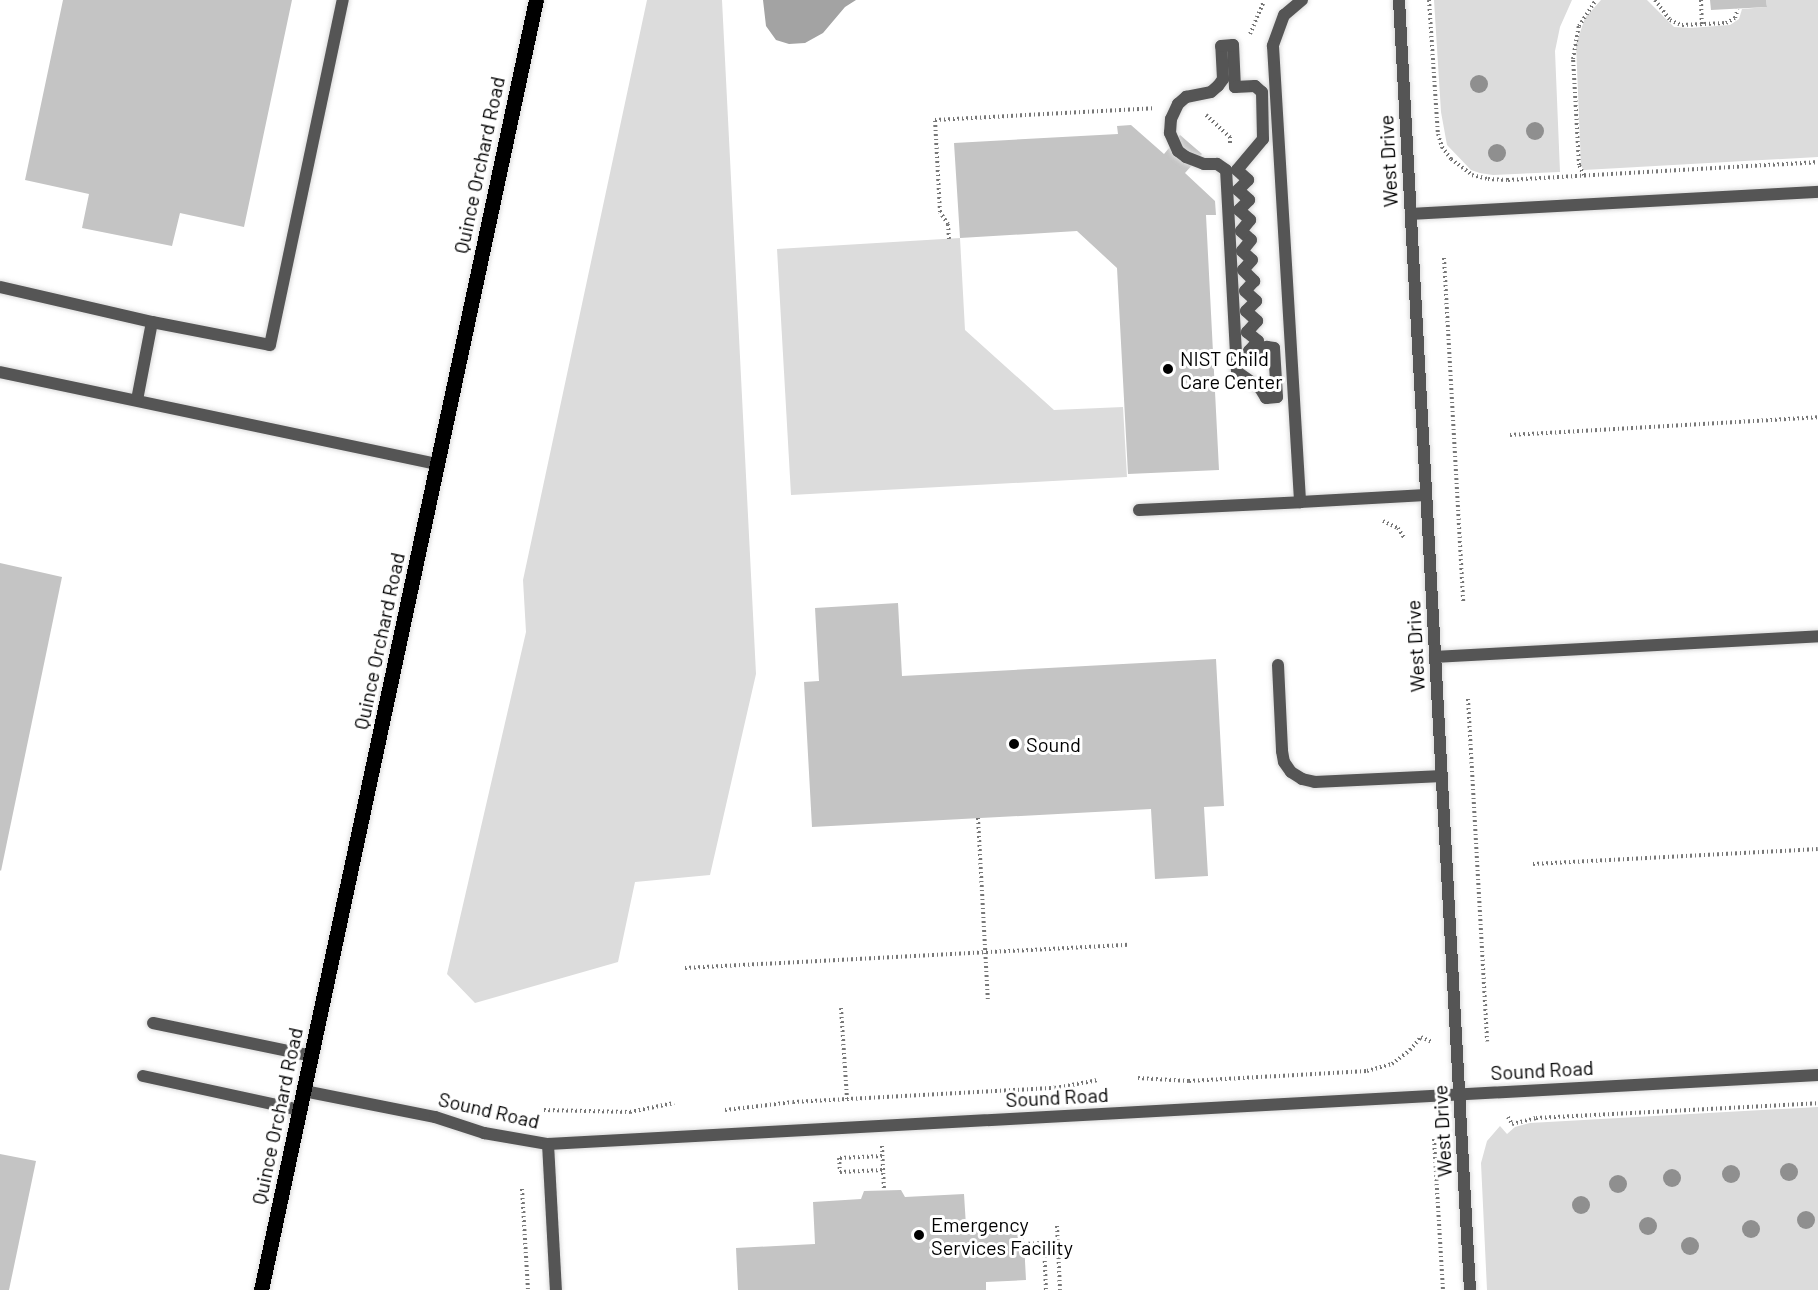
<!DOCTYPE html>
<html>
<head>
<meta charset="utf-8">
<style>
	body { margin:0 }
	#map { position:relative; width:1818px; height:1290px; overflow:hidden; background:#fff; font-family:Barlow,sans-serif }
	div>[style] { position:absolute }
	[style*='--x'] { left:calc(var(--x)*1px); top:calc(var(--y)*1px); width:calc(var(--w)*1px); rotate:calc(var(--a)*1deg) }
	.green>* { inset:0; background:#dcdcdc }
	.water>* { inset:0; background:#a3a3a3 }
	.building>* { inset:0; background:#c4c4c4 }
	.path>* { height:4px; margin-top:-2px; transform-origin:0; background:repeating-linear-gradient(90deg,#777 0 1.5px,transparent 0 4.5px) }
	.roads { filter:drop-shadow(0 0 2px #dbdbdb) drop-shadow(0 0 2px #dbdbdb) }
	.service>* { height:12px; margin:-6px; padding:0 6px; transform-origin:6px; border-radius:6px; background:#555 }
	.pedestrian>* { height:12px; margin:-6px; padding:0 6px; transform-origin:6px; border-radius:6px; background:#555 }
	.minor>* { height:12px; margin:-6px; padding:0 6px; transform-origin:6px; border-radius:6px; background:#555 }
	.primary>* { height:15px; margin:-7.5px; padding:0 7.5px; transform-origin:7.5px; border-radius:7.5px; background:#000 }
	.trees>* { width:18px; height:18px; margin:-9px; border-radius:50%; background:#8f8f8f }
	.dots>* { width:16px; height:16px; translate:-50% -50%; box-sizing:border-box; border:3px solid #fff; border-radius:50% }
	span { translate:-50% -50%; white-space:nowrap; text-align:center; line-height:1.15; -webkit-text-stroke:6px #fff; paint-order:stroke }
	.street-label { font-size:20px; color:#000 }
	.poi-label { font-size:20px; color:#000 }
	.left { translate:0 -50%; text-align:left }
</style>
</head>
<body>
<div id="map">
	<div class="green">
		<i style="clip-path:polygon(647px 0,722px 0,756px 674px,710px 875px,635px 882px,618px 962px,475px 1003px,447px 974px,526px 632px,523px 580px)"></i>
		<i style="clip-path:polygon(1434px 0,1572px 0,1560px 27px,1555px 51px,1560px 172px,1493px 175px,1480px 173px,1471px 170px,1447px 145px,1441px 112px)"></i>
		<i style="clip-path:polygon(1601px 0,1647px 0,1674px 27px,1690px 28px,1730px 25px,1739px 19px,1742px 9px,1767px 7px,1766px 0,1818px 0,1818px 157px,1584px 170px,1581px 166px,1576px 44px,1585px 18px)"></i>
		<i style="clip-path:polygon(960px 238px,965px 330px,1054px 410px,1123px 407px,1127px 477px,791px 495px,777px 249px)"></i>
		<i style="clip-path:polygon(1818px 1107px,1818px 1290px,1487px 1290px,1481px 1163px,1487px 1141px,1500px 1126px,1507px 1134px,1515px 1127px,1530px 1123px)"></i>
	</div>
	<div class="water">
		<i style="clip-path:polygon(763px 0,856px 0,845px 7px,823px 33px,805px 43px,789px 44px,776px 40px,766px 26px)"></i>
	</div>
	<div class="building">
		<i style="clip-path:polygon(63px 0,292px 0,244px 227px,180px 213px,172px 246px,82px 228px,89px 194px,25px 180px)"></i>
		<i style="clip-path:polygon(1710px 0,1766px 0,1767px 7px,1711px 10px)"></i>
		<i style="clip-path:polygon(1131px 125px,1164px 154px,1180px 135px,1202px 154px,1185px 173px,1215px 201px,1216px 215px,1206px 215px,1219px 470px,1128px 474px,1117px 268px,1077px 231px,960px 238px,954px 143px,1118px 134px,1117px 126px)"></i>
		<i style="clip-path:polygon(0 563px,62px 577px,1px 871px,0 870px)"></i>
		<i style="clip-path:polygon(898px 603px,902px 676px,1216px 659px,1224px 806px,1204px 807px,1208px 876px,1155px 879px,1151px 809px,812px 827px,804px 682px,819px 681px,815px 608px)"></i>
		<i style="clip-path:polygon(0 1154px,36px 1161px,9px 1290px,0 1290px)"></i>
		<i style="clip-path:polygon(901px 1190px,905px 1197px,964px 1194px,966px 1226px,1023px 1223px,1026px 1280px,986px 1282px,986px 1290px,738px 1290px,736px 1248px,815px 1244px,813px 1202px,861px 1199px,864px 1191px)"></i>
	</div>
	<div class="path">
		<i style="--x:1429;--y:0;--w:134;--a:86.2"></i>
		<i style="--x:1438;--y:134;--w:14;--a:73"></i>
		<i style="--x:1442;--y:147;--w:15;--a:53"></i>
		<i style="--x:1451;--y:159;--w:26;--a:37"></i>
		<i style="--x:1472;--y:175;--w:16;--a:14"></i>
		<i style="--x:1488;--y:179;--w:20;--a:3"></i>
		<i style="--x:1508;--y:180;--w:311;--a:-3.3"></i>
		<i style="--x:1655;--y:0;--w:25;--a:53"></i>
		<i style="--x:1670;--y:20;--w:13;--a:23"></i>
		<i style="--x:1682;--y:25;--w:44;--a:-2.6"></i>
		<i style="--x:1726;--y:23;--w:10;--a:-29"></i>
		<i style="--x:1735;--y:18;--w:9;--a:-72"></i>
		<i style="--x:1701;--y:0;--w:25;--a:88"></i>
		<i style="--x:1250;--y:34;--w:34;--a:-67"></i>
		<i style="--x:1206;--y:115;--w:33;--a:43"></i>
		<i style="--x:1230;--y:137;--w:8;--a:90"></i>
		<i style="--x:1584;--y:175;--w:11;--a:-117"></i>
		<i style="--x:1579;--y:165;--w:106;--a:-93.2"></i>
		<i style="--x:1573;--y:59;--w:34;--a:-80"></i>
		<i style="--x:1579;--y:26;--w:31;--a:-57"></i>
		<i style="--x:949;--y:239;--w:15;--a:-94"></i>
		<i style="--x:948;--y:224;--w:14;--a:-124"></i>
		<i style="--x:940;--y:212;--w:92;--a:-93.1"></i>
		<i style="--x:935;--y:120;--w:219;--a:-3.1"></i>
		<i style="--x:1444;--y:258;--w:346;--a:86.8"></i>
		<i style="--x:1510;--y:435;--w:309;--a:-3.3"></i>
		<i style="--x:1383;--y:521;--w:17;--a:25"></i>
		<i style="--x:1398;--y:528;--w:13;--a:58"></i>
		<i style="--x:1468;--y:699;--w:343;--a:86.8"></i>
		<i style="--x:978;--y:818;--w:183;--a:86.9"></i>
		<i style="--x:1533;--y:864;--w:285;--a:-3"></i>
		<i style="--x:685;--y:968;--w:444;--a:-3"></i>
		<i style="--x:841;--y:1008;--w:91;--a:86.2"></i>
		<i style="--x:1138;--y:1078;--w:51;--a:3.4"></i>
		<i style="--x:1189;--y:1081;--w:178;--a:-3.2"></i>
		<i style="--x:1367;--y:1071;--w:26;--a:-16"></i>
		<i style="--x:1392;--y:1064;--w:23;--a:-38"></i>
		<i style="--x:1410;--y:1050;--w:17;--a:-50"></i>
		<i style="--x:1421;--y:1037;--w:12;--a:24"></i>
		<i style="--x:544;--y:1110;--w:86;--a:1.3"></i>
		<i style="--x:630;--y:1112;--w:45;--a:-11.6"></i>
		<i style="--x:725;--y:1110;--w:68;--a:-6.7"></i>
		<i style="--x:793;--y:1102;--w:262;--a:-3.1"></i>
		<i style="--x:1055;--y:1088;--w:44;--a:-10.5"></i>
		<i style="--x:1508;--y:1117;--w:8;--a:60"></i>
		<i style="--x:1512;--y:1124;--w:25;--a:-14"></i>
		<i style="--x:1536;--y:1118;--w:282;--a:-3"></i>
		<i style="--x:1434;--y:1139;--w:151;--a:86.6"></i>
		<i style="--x:882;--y:1146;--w:44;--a:87.4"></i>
		<i style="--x:882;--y:1156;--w:43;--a:177.3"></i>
		<i style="--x:839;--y:1158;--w:14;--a:86"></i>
		<i style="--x:840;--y:1172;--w:43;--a:-2.7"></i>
		<i style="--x:522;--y:1189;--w:101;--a:86.6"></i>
		<i style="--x:1057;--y:1226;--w:64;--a:87.3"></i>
		<i style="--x:1044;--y:1243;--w:47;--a:87.6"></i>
		<i style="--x:1024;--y:1244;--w:34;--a:-3"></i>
	</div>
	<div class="roads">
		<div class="service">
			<i style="--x:1302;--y:0;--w:23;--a:140"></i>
			<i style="--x:1284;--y:15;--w:33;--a:110"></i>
			<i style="--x:1273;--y:46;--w:457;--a:86.6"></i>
			<i style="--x:1300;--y:502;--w:126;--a:-3.2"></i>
			<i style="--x:1411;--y:214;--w:408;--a:-3.1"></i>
			<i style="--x:0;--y:287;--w:156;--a:13"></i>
			<i style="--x:0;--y:372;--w:447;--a:11.9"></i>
			<i style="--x:137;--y:400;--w:79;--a:-79.1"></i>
			<i style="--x:152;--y:322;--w:120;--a:11"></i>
			<i style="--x:270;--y:345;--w:353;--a:-78.1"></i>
			<i style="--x:1139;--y:510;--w:161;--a:-2.8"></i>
			<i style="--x:1435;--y:657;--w:384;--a:-3.1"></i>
			<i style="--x:1278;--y:665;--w:86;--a:87.3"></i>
			<i style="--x:1282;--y:751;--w:11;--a:80"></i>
			<i style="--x:1284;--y:762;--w:12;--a:55"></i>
			<i style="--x:1291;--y:772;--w:13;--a:32"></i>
			<i style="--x:1302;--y:779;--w:13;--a:13"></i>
			<i style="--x:1315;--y:782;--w:127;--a:-2.7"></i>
			<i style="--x:153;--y:1023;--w:162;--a:11.7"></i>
			<i style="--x:143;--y:1076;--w:161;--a:12.2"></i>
		</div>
		<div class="pedestrian">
			<i style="--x:1233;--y:45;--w:42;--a:87.3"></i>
			<i style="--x:1235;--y:87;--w:20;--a:-3"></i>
			<i style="--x:1255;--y:86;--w:9;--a:41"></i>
			<i style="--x:1262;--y:92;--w:47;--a:88.8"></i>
			<i style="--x:1263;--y:139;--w:40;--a:130"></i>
			<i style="--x:1237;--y:170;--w:15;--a:42"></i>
			<i style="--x:1248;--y:180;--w:14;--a:135"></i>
			<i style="--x:1238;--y:190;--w:15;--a:42"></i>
			<i style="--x:1249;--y:200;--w:14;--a:135"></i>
			<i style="--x:1239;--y:210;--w:15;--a:42"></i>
			<i style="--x:1250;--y:220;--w:14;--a:129"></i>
			<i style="--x:1241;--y:231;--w:13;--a:42"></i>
			<i style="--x:1251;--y:240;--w:14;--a:129"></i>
			<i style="--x:1242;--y:251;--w:13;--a:42"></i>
			<i style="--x:1252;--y:260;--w:13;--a:132"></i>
			<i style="--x:1243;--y:270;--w:16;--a:45"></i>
			<i style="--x:1254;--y:281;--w:13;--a:132"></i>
			<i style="--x:1245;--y:291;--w:15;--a:42"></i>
			<i style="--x:1256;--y:301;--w:14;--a:135"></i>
			<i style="--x:1246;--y:311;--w:15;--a:42"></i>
			<i style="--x:1257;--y:321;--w:15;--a:132"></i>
			<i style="--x:1247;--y:332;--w:14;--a:39"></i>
			<i style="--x:1258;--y:341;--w:13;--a:132"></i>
			<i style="--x:1249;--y:351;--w:11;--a:41"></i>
			<i style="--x:1257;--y:358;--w:15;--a:-48"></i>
			<i style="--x:1267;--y:347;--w:7;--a:8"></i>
			<i style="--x:1274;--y:348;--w:49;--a:86.5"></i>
			<i style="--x:1277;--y:397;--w:11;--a:175"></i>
			<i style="--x:1266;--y:398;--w:12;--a:-121"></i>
			<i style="--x:1260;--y:388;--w:28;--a:-145"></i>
			<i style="--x:1237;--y:372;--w:202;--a:-93.1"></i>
			<i style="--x:1226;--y:170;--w:11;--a:-146"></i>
			<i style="--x:1217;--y:164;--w:13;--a:180"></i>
			<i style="--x:1204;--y:164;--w:19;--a:-159"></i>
			<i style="--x:1186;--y:157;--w:10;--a:-143"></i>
			<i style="--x:1178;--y:151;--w:20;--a:-114"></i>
			<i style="--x:1170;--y:133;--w:14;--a:-86"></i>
			<i style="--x:1171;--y:119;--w:17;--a:-65"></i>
			<i style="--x:1178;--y:104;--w:11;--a:-41"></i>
			<i style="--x:1186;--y:97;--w:25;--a:-11"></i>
			<i style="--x:1211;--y:92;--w:9;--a:-41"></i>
			<i style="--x:1218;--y:86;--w:9;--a:-54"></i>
			<i style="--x:1223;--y:79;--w:33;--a:-93"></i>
			<i style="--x:1221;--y:46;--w:12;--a:-5"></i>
		</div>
		<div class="minor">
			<i style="--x:1399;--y:0;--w:1292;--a:86.85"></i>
			<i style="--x:304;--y:1091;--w:134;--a:11.2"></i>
			<i style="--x:435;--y:1117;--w:52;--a:18.1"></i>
			<i style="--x:484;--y:1133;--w:65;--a:9.8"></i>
			<i style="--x:548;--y:1144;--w:1272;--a:-3.11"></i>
			<i style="--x:548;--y:1144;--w:146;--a:86.9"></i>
		</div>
		<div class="primary">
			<i style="--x:261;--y:1290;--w:1319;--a:-77.97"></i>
		</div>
	</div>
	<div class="trees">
		<i style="left:1479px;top:84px"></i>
		<i style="left:1535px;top:131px"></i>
		<i style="left:1497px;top:153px"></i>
		<i style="left:1789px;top:1172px"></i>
		<i style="left:1731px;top:1174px"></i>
		<i style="left:1672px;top:1178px"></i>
		<i style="left:1618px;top:1184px"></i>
		<i style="left:1581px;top:1205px"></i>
		<i style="left:1806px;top:1220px"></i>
		<i style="left:1648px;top:1226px"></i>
		<i style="left:1751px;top:1229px"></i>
		<i style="left:1690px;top:1246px"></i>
	</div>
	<div class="dots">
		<i style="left:1168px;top:369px;background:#000"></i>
		<i style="left:1014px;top:744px;background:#000"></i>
		<i style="left:919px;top:1235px;background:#000"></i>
	</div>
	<div class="street-label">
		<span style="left:1388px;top:161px;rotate:-93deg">West Drive</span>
		<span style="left:479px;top:165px;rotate:-78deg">Quince Orchard Road</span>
		<span style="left:379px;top:641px;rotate:-78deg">Quince Orchard Road</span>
		<span style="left:1415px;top:646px;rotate:-93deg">West Drive</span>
		<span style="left:1542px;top:1070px;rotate:-3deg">Sound Road</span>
		<span style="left:1057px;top:1097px;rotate:-3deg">Sound Road</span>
		<span style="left:489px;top:1110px;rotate:13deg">Sound Road</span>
		<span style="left:277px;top:1116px;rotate:-78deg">Quince Orchard Road</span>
		<span style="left:1442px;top:1131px;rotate:-93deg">West Drive</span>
	</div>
	<div class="poi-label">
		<span class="left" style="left:1180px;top:370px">NIST Child<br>Care Center</span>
		<span class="left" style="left:1026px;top:744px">Sound</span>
		<span class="left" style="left:931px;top:1236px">Emergency<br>Services Facility</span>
	</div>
</div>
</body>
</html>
